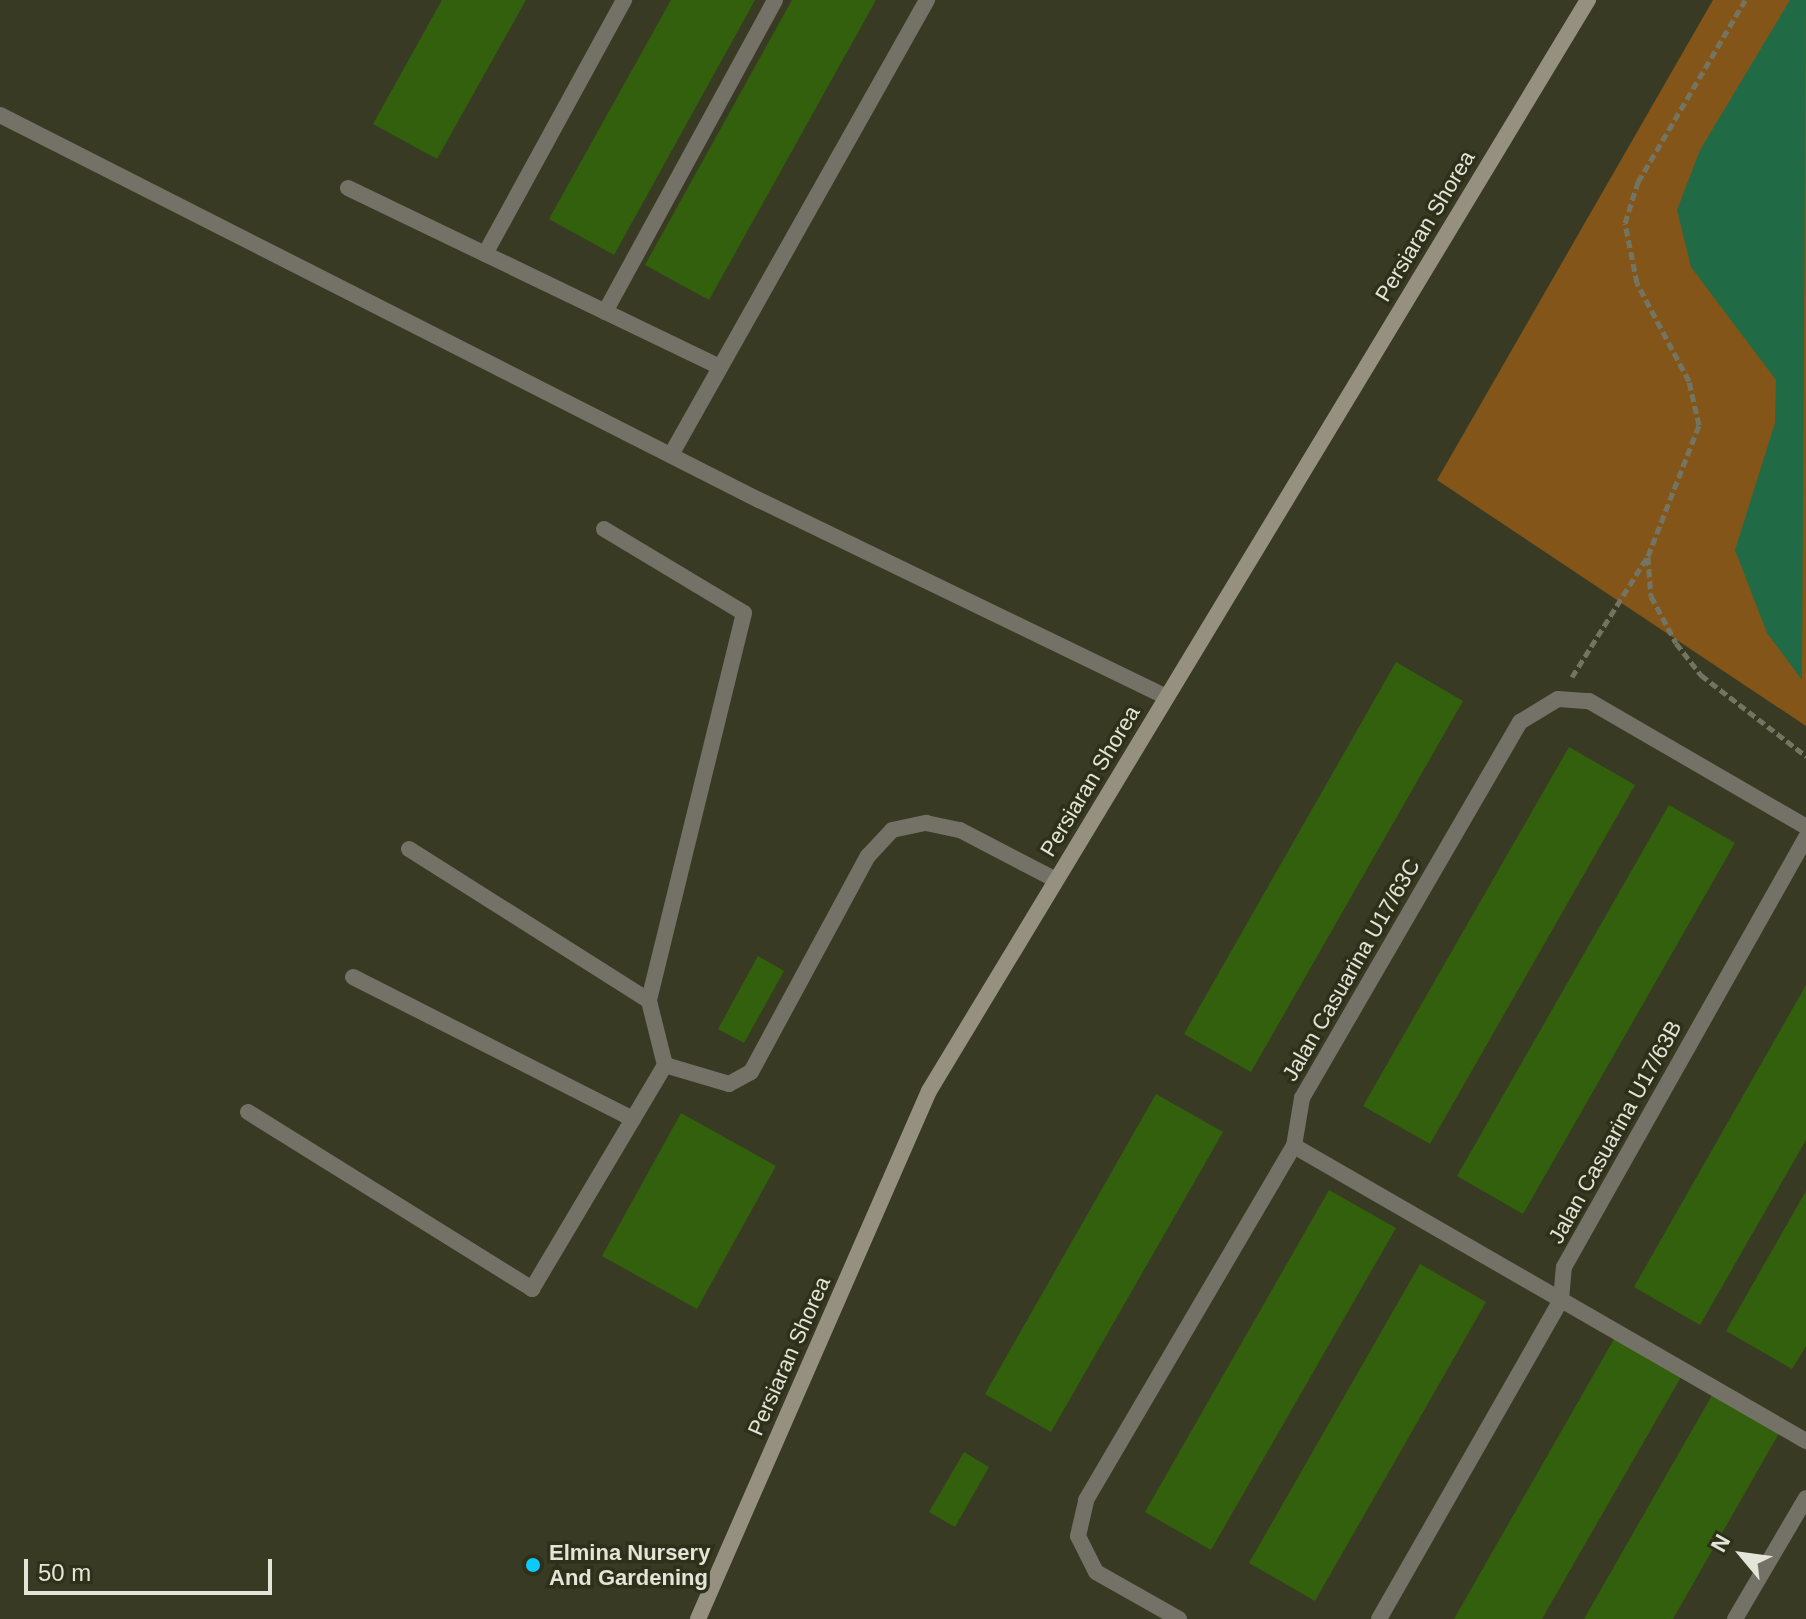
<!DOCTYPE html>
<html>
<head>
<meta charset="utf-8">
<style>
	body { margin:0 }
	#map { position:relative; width:1806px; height:1619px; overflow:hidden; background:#383a24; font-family:Arial,sans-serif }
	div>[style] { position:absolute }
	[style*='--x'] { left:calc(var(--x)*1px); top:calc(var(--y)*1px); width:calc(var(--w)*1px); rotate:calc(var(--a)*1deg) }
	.green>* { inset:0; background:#835519 }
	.water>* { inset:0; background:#206b45 }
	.building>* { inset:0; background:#33600c }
	.path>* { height:5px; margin-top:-2.5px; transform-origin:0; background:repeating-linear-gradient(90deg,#737562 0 8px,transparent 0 12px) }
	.lane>* { height:16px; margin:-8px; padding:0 8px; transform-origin:8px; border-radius:8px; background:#747167 }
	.street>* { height:16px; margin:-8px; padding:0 8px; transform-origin:8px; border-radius:8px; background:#747167 }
	.secondary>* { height:16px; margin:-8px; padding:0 8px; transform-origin:8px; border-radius:8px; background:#969080 }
	.dots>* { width:22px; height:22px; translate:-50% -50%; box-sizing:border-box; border:4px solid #2e301a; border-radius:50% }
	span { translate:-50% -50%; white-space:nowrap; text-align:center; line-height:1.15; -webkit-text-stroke:7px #2e301a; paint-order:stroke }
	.street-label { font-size:22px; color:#e3e5d8 }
	.poi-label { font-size:22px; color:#e3e5d8; font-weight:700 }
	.left { translate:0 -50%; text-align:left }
	.north { position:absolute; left:1702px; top:1515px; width:80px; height:80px; -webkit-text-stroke:6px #2e301a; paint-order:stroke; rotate:299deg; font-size:22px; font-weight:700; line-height:32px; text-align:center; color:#e3e5d8 }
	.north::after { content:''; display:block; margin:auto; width:28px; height:36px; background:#e3e5d8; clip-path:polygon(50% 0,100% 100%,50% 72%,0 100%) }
	.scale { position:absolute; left:24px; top:1559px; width:248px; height:36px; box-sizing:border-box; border:4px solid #e3e5d8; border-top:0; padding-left:10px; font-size:24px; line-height:28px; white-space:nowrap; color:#e3e5d8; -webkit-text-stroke:6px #2e301a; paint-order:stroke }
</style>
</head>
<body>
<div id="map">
	<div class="green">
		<i style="clip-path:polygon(1713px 0,1806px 0,1806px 726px,1437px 480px)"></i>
	</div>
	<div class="water">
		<i style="clip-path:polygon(1790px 0,1806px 0,1802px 680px,1767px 633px,1735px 550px,1775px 423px,1776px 380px,1691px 267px,1677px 210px,1700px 150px)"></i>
	</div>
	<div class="building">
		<i style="clip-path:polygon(442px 0,526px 0,437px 159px,373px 124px)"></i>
		<i style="clip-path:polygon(671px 0,755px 0,614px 255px,549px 219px)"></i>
		<i style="clip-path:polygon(792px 0,876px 0,709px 300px,645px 265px)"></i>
		<i style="clip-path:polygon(1396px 662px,1463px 701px,1251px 1072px,1184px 1034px)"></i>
		<i style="clip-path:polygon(1569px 747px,1635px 785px,1430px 1144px,1363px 1106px)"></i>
		<i style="clip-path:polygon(1669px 805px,1735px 843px,1523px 1214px,1457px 1176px)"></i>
		<i style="clip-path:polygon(758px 956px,784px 971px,744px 1043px,718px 1029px)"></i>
		<i style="clip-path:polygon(1806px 985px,1806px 1140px,1700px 1325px,1634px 1287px)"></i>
		<i style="clip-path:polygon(1156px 1094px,1223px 1132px,1051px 1432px,985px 1394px)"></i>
		<i style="clip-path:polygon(681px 1113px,776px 1166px,697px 1309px,602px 1256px)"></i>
		<i style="clip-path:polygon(1329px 1190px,1396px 1228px,1211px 1550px,1145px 1512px)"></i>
		<i style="clip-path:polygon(1806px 1191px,1806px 1346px,1792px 1369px,1726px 1331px)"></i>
		<i style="clip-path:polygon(1420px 1264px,1486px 1302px,1315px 1601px,1249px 1563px)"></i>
		<i style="clip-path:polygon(1618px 1332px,1685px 1370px,1542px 1619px,1454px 1619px)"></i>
		<i style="clip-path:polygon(1715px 1390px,1782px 1428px,1673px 1619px,1584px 1619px)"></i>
		<i style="clip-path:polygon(964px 1452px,989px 1467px,955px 1527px,929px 1512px)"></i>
	</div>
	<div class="path">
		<i style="--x:1648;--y:557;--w:39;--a:86"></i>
		<i style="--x:1651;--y:596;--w:53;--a:62"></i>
		<i style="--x:1676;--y:643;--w:41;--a:52"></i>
		<i style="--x:1701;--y:675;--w:133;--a:37.6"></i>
		<i style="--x:1572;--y:677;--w:143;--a:-57.9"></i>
		<i style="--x:1648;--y:556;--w:141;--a:-68.7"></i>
		<i style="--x:1699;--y:425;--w:45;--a:-102.8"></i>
		<i style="--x:1689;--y:381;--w:111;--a:-118"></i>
		<i style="--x:1637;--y:283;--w:61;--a:-101.3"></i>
		<i style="--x:1625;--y:223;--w:43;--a:-72.4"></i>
		<i style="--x:1638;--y:182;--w:211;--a:-59.5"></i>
	</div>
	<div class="lane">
		<i style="--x:605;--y:312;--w:355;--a:-61.4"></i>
		<i style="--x:604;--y:529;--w:163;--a:31"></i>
		<i style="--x:744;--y:613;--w:399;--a:103.8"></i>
		<i style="--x:649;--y:1001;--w:66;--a:76"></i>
		<i style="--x:409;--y:849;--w:284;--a:32.3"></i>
		<i style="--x:353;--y:977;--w:314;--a:26.9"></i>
		<i style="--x:248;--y:1112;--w:335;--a:31.9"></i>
		<i style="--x:532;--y:1289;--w:261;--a:-59.3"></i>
		<i style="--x:665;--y:1065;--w:67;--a:16.5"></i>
		<i style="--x:729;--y:1084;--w:25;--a:-29"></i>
		<i style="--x:751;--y:1072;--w:246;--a:-61.6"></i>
		<i style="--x:868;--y:856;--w:35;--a:-47"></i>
		<i style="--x:892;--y:830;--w:35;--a:-12"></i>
		<i style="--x:926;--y:823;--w:35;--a:12"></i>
		<i style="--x:960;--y:830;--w:108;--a:27.5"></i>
	</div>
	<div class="street">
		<i style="--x:0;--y:115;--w:851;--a:26.9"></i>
		<i style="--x:759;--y:500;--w:452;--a:25.8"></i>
		<i style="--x:348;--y:188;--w:413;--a:25.7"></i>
		<i style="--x:485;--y:254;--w:290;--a:-61.3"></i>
		<i style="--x:672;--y:453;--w:520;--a:-60.62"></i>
		<i style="--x:1294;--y:1146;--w:591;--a:29.95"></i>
		<i style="--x:1179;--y:1619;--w:95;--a:-150.5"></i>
		<i style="--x:1096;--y:1572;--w:40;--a:-116.6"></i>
		<i style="--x:1078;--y:1536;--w:37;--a:-77"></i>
		<i style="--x:1086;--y:1500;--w:411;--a:-59.6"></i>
		<i style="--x:1294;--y:1146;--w:49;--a:-80.5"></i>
		<i style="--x:1302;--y:1098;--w:435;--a:-59.9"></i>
		<i style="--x:1520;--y:722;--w:44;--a:-31.2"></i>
		<i style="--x:1558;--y:699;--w:31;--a:4"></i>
		<i style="--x:1589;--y:701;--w:251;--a:30.1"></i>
		<i style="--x:1379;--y:1619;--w:367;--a:-60.3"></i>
		<i style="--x:1561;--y:1300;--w:33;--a:-85"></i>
		<i style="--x:1564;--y:1267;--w:493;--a:-60.6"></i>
		<i style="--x:1735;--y:1619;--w:140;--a:-59.6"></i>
	</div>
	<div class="secondary">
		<i style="--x:698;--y:1619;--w:576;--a:-66.37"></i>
		<i style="--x:929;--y:1091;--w:1275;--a:-58.87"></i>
	</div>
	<div class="dots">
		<i style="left:533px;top:1565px;background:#0ccafa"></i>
	</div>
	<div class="street-label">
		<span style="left:1425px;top:226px;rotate:-59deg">Persiaran Shorea</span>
		<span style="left:1090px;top:781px;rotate:-59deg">Persiaran Shorea</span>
		<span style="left:1351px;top:970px;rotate:-60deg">Jalan Casuarina U17/63C</span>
		<span style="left:1615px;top:1132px;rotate:-61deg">Jalan Casuarina U17/63B</span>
		<span style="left:789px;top:1356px;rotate:-66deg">Persiaran Shorea</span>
	</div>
	<div class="poi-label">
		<span class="left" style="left:549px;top:1565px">Elmina Nursery<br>And Gardening</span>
	</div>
	<div class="north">N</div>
	<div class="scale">50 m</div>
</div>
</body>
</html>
